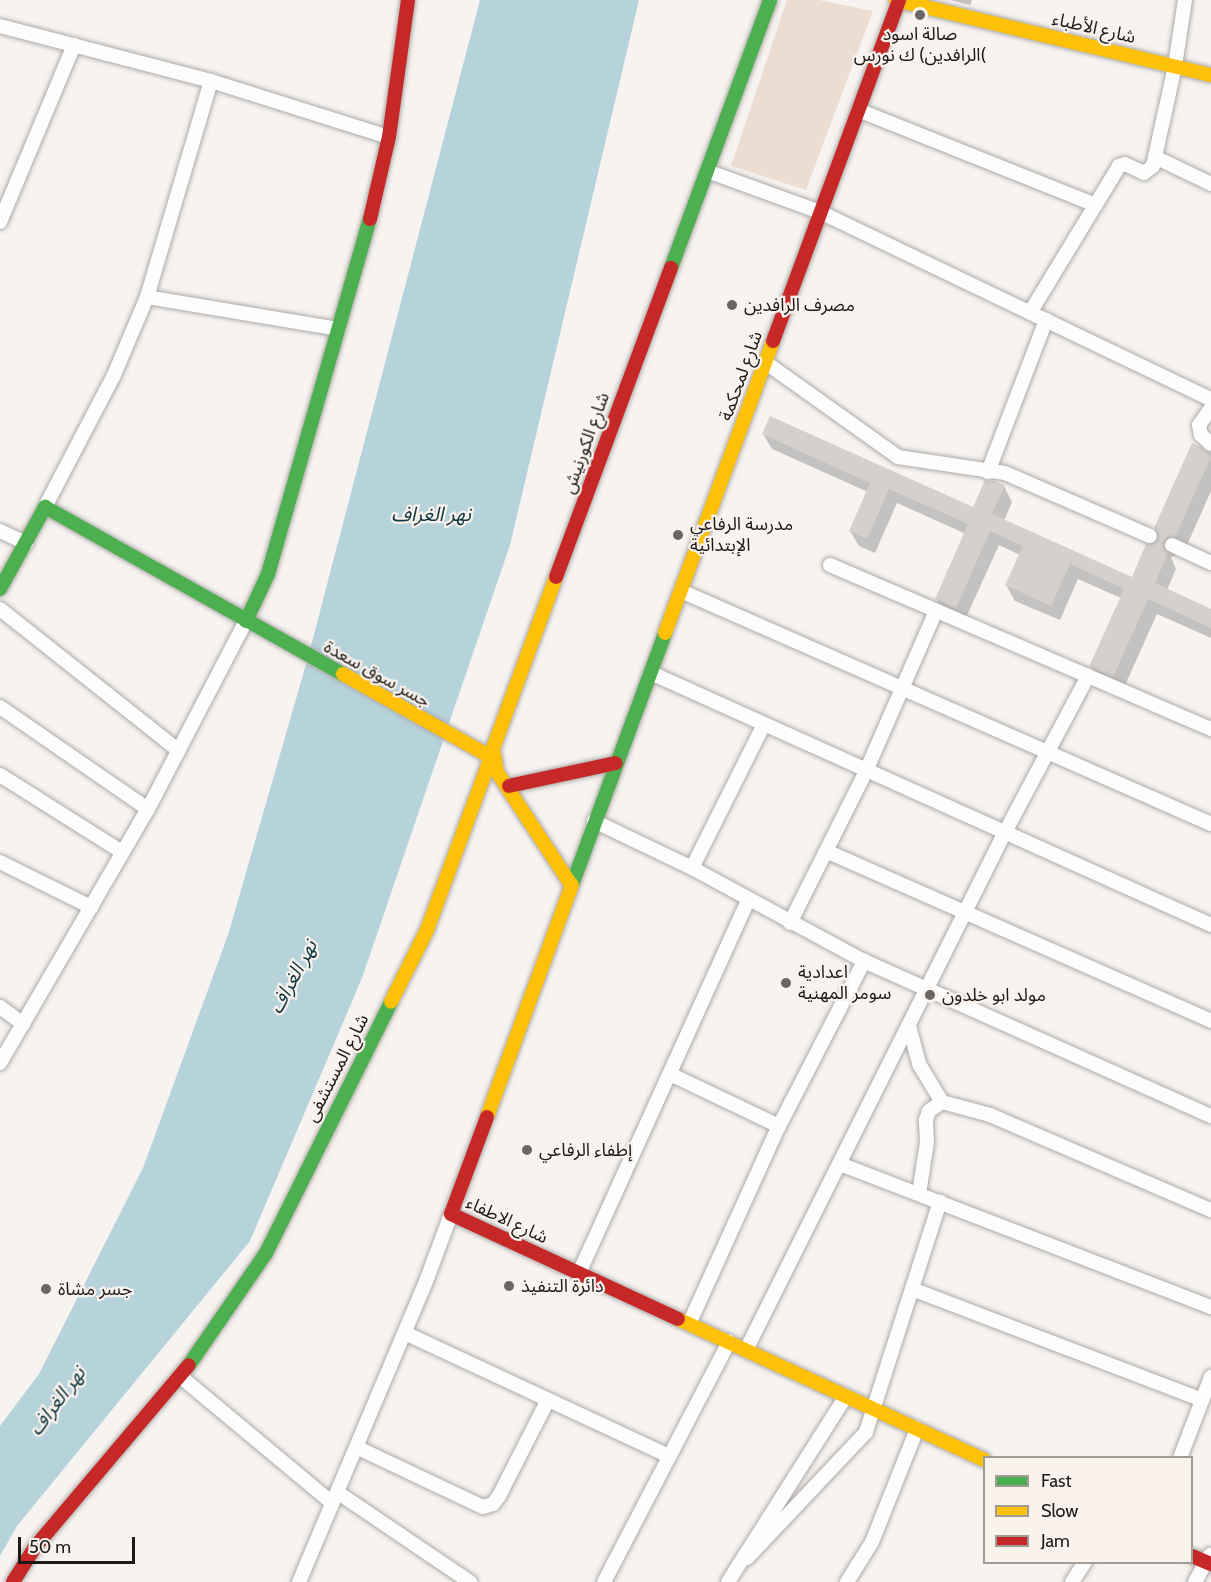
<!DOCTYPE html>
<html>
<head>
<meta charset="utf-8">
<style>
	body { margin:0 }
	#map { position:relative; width:1211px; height:1582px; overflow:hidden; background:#f6f3f0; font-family:Cabin,"Noto Sans Arabic",sans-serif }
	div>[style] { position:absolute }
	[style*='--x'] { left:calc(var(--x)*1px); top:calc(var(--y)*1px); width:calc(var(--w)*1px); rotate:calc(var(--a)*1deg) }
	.green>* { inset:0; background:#edddd1 }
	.water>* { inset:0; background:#b6d3dc }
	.shadow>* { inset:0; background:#0003 }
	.building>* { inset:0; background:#d3d0cd }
	.street-tunnel>* { height:14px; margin-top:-7px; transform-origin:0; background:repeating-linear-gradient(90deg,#d5d2d0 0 14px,transparent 0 21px) }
	.roads { filter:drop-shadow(0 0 2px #adaaa8) drop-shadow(0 0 2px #adaaa8) }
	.street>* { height:14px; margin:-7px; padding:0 7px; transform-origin:7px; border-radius:7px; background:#fefdfd }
	.fast>* { height:14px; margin:-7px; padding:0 7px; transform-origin:7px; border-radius:7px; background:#4caf50 }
	.slow>* { height:14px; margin:-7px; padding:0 7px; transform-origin:7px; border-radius:7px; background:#ffc107 }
	.jam>* { height:14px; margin:-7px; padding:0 7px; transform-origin:7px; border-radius:7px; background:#c62828 }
	.dots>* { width:16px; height:16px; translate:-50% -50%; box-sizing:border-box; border:3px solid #faf2ec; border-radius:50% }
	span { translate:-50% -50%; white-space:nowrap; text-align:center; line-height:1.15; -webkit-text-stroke:4.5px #faf2ec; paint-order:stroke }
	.street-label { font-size:18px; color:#1d1a18 }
	.poi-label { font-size:18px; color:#1d1a18 }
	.left { translate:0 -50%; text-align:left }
	.water-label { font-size:20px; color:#0e3642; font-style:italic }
	.legend { position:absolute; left:983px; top:1456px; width:210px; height:108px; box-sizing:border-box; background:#faf2ec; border:2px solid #a29c97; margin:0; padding:8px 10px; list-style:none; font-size:18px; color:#1d1a18 }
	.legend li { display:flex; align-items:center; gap:12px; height:30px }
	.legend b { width:30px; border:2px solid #a29c97 }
	.scale { position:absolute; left:18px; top:1537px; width:117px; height:27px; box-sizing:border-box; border:3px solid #1d1a18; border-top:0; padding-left:8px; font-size:18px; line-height:21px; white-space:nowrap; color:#1d1a18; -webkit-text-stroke:4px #faf2ec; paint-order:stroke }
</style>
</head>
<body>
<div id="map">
	<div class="green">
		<i style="clip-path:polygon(787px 0,819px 0,873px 11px,806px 190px,731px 166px)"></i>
	</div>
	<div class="water">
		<i style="clip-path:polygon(480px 0,639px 0,510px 545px,362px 978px,250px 1241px,17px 1526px,0 1556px,0 1426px,39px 1374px,143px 1168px,228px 935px,307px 661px)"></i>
	</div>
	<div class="shadow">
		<i style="clip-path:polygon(950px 0,972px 0,970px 5px)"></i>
		<i style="clip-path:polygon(763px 434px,974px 509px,1004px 486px,1012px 502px,1004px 521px,1133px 579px,1160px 541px,1193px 445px,1211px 453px,1211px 491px,1184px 552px,1171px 557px,1176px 569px,1167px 590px,1211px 610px,1211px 638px,1157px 614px,1122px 692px,1100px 682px,1091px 667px,1121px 598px,1078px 579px,1060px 620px,1015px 601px,1006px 585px,1020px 555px,999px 545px,964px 622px,945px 614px,936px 599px,966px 534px,897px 503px,875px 553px,859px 546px,850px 531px,868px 492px,772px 449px)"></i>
	</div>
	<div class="building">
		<i style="clip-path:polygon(770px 416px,973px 507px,985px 480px,994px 481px,1005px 485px,992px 514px,1132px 577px,1146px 544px,1158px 540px,1154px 528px,1192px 443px,1201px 447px,1211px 457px,1175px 537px,1164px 542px,1168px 553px,1155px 583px,1211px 609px,1211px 628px,1148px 599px,1113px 677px,1092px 668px,1089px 667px,1124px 589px,1070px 564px,1051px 606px,1005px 585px,1023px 546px,990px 531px,956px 608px,935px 599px,968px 524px,889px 489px,867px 539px,849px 531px,870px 483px,762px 434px)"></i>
	</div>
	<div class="street-tunnel">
		<i style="--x:1150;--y:536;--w:24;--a:22"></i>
	</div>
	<div class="roads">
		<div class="street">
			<i style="--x:0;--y:26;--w:218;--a:14.6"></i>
			<i style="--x:211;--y:81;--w:187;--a:17.5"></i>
			<i style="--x:858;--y:110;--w:256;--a:21.8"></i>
			<i style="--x:1157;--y:158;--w:60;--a:25.7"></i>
			<i style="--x:707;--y:171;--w:120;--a:19.9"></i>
			<i style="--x:820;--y:212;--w:433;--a:25.6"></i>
			<i style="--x:0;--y:222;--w:192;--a:-67.3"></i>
			<i style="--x:147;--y:297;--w:194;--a:9.5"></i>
			<i style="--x:1031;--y:311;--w:170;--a:-58.7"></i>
			<i style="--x:1119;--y:166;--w:6;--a:-18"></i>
			<i style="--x:1125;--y:164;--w:21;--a:25"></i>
			<i style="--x:1144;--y:173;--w:11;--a:-38"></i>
			<i style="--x:1153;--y:166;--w:102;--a:-77.6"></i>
			<i style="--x:1175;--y:66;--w:67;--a:-81.4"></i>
			<i style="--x:765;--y:362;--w:163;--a:35.5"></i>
			<i style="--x:898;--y:457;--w:108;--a:8.5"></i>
			<i style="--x:1005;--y:473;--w:158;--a:23.5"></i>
			<i style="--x:1211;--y:408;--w:21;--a:125"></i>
			<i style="--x:1199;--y:425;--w:10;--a:79"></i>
			<i style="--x:1201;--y:435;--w:13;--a:42"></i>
			<i style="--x:988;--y:472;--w:163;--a:-69.1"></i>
			<i style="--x:45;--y:507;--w:149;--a:-62.4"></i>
			<i style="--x:114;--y:375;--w:85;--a:-67.1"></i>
			<i style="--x:147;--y:297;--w:225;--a:-73.5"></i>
			<i style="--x:0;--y:531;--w:29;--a:25"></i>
			<i style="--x:1172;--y:545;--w:43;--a:24.8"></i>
			<i style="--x:830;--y:565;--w:415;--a:23.3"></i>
			<i style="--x:681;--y:591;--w:579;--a:23.73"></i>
			<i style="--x:0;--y:609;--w:228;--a:38.4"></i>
			<i style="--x:651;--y:673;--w:614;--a:24.23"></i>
			<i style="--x:0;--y:707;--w:180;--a:34.6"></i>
			<i style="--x:0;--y:775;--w:144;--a:32.3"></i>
			<i style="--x:594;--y:821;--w:109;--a:25.6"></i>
			<i style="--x:692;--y:868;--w:196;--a:28.4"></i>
			<i style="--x:864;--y:961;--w:380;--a:24.1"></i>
			<i style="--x:826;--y:851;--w:421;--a:23.8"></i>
			<i style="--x:0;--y:862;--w:102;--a:26.3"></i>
			<i style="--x:692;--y:868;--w:161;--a:-63.4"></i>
			<i style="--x:790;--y:923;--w:170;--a:-63.4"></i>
			<i style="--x:866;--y:771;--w:175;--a:-66.4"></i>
			<i style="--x:0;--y:1007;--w:29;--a:36"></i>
			<i style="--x:909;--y:1026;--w:39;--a:75"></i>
			<i style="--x:919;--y:1064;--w:44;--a:58.8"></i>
			<i style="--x:0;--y:1063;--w:294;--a:-59.8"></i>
			<i style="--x:148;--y:809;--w:212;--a:-62.5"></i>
			<i style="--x:670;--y:1074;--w:121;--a:25.5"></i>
			<i style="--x:779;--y:1126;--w:186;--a:-62.7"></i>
			<i style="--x:840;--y:1164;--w:398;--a:21.1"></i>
			<i style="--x:919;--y:1194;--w:53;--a:-81.3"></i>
			<i style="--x:927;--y:1142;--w:22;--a:-93"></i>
			<i style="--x:926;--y:1120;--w:9;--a:-72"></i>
			<i style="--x:929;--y:1111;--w:16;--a:-35"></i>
			<i style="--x:942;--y:1102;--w:50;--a:15.2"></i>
			<i style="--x:990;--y:1115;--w:241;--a:23.3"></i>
			<i style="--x:579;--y:1273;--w:409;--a:-65.6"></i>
			<i style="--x:912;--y:1289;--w:311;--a:20.9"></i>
			<i style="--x:689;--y:1324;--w:217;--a:-65.6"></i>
			<i style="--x:405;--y:1333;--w:291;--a:25"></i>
			<i style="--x:746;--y:1350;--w:577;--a:-63.43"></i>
			<i style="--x:1004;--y:834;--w:179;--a:-62"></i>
			<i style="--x:181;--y:1377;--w:197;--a:39.8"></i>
			<i style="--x:356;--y:1447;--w:140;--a:25.3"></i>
			<i style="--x:483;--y:1507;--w:10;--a:-17"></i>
			<i style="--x:493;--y:1504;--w:10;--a:-53"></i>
			<i style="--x:499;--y:1496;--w:108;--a:-63"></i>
			<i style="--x:1180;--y:1458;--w:87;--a:-69.1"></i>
			<i style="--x:337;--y:1492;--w:161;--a:34.1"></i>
			<i style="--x:747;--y:1558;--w:173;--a:-46.6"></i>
			<i style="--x:866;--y:1432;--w:242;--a:-72.2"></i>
			<i style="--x:299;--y:1582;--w:332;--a:-67.1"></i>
			<i style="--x:428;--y:1276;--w:66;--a:-69.6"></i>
			<i style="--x:604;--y:1582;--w:271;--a:-62.5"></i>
			<i style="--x:728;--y:1582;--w:220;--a:-57.6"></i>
			<i style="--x:847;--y:1582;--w:47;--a:-58"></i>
			<i style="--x:872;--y:1542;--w:122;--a:-68.3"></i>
			<i style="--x:1072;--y:1582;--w:24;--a:-57"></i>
			<i style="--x:1195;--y:1582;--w:31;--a:-61"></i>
		</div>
		<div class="fast">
			<i style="--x:671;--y:268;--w:286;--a:-69.7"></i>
			<i style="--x:0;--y:589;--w:94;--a:-61.2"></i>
			<i style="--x:45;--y:507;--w:342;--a:29.3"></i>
			<i style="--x:246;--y:621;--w:52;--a:-64.9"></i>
			<i style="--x:268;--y:574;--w:369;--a:-74"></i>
			<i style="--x:572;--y:885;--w:269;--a:-69.7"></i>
			<i style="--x:189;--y:1365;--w:136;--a:-55.5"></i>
			<i style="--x:266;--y:1253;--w:280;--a:-63.5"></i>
		</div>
		<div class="slow">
			<i style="--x:896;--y:0;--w:324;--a:13.4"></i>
			<i style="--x:556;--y:577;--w:182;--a:110.2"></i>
			<i style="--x:493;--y:748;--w:24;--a:81"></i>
			<i style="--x:497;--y:772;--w:136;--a:56.7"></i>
			<i style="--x:665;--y:633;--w:311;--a:-69.7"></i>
			<i style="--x:343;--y:674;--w:170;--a:29.3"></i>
			<i style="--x:491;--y:757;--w:184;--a:110.3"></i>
			<i style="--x:427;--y:930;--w:80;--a:116.6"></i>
			<i style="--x:487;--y:1117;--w:247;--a:-69.9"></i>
			<i style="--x:678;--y:1319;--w:337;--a:24.7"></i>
		</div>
		<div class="jam">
			<i style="--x:370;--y:219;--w:84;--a:-77"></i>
			<i style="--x:389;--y:137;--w:138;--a:-82.1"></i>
			<i style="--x:773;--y:341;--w:364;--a:-69.7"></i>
			<i style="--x:556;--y:577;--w:330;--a:-69.6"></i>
			<i style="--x:509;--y:786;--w:109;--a:-12.1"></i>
			<i style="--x:487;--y:1117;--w:103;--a:110.4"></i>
			<i style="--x:451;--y:1214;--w:250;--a:24.8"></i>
			<i style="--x:1192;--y:1556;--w:21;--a:23"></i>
			<i style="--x:13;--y:1582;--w:41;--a:-57.8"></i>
			<i style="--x:35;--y:1547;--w:238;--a:-49.8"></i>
		</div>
	</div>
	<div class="dots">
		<i style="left:920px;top:15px;background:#696664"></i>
		<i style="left:732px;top:305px;background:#696664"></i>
		<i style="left:678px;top:535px;background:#696664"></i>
		<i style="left:786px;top:983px;background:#696664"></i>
		<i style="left:930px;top:995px;background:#696664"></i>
		<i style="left:527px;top:1150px;background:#696664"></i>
		<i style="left:509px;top:1286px;background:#696664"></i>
		<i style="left:46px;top:1289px;background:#696664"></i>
	</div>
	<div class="street-label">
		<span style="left:1094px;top:28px;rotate:13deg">شارع الأطباء</span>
		<span style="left:741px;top:376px;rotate:-70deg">شارع لمحكمة</span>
		<span style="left:586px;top:443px;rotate:-70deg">شارع الكورنيش</span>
		<span style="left:377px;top:674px;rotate:29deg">جسر سوق سعدة</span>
		<span style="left:337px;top:1068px;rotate:-63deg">شارع المستشفى</span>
		<span style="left:507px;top:1220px;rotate:25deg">شارع الاطفاء</span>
	</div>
	<div class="poi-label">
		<span style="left:920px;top:45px">صالة اسود<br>الرافدين) ك نورس(</span>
		<span class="left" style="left:744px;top:305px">مصرف الرافدين</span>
		<span class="left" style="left:690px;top:535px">مدرسة الرفاعي<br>الإبتدائية</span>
		<span class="left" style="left:798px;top:983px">اعدادية<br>سومر المهنية</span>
		<span class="left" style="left:942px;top:995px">مولد ابو خلدون</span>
		<span class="left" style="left:539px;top:1150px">إطفاء الرفاعي</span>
		<span class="left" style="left:521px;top:1286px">دائرة التنفيذ</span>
		<span class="left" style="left:58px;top:1289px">جسر مشاة</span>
	</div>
	<div class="water-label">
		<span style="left:431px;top:514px">نهر الغراف</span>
		<span style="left:293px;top:977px;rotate:-62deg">نهر الغراف</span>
		<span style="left:57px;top:1401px;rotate:-53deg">نهر الغراف</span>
	</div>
	<ul class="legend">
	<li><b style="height:8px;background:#4caf50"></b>Fast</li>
	<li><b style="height:8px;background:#ffc107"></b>Slow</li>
	<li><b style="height:8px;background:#c62828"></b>Jam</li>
	</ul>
	<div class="scale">50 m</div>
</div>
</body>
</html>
